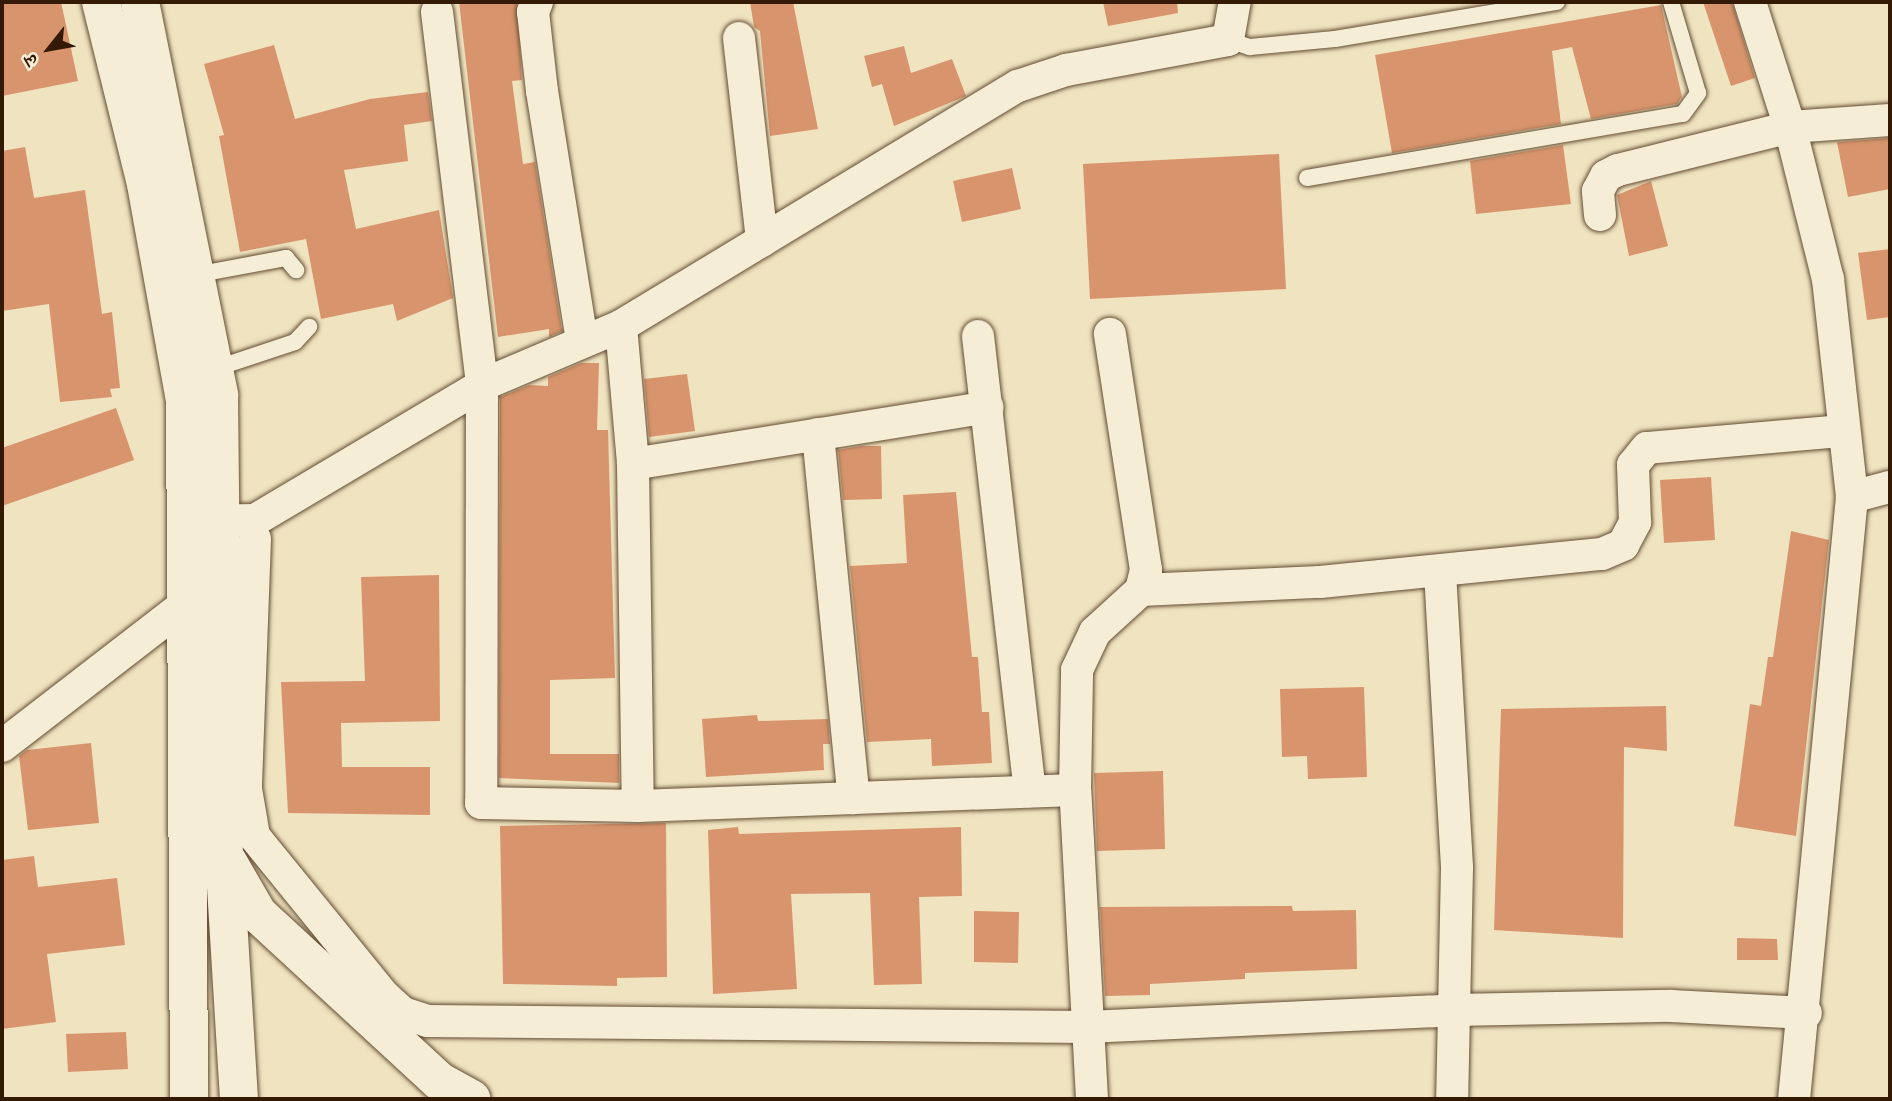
<!DOCTYPE html>
<html>
<head>
<meta charset="utf-8">
<style>
	body { margin:0 }
	#map { position:relative; width:1892px; height:1101px; overflow:hidden; background:#f0e3bf; font-family:"Libre Caslon Text","Noto Serif Devanagari",serif }
	div>[style] { position:absolute }
	[style*='--x'] { left:calc(var(--x)*1px); top:calc(var(--y)*1px); width:calc(var(--w)*1px); rotate:calc(var(--a)*1deg) }
	.building>* { inset:0; background:#d8956d }
	.roads { filter:drop-shadow(0 0 2px #634c33) drop-shadow(0 0 2px #634c33) }
	.service>* { height:16px; margin:-8px; padding:0 8px; transform-origin:8px; border-radius:8px; background:#f5edd5 }
	.minor>* { height:32px; margin:-16px; padding:0 16px; transform-origin:16px; border-radius:16px; background:#f5edd5 }
	.secondary>* { height:38px; margin:-19px; padding:0 19px; transform-origin:19px; border-radius:19px; background:#f5edd5 }
	span { translate:-50% -50%; white-space:nowrap; text-align:center; line-height:1.15; -webkit-text-stroke:6px #f5edd5; paint-order:stroke }
	.frame { position:absolute; inset:0; border:4px solid #341a04; pointer-events:none }
	.north { position:absolute; left:14px; top:14px; width:70px; height:70px; -webkit-text-stroke:5px #f5edd5; paint-order:stroke; rotate:239deg; font-size:19px; font-weight:700; line-height:28px; text-align:center; color:#341a04 }
	.north::after { content:''; display:block; margin:auto; width:24px; height:32px; background:#341a04; clip-path:polygon(50% 0,100% 100%,50% 72%,0 100%) }
</style>
</head>
<body>
<div id="map">
	<div class="building">
		<i style="clip-path:polygon(2px 2px,61px 2px,78px 81px,2px 96px)"></i>
		<i style="clip-path:polygon(459px 2px,517px 2px,522px 80px,512px 81px,523px 164px,535px 162px,562px 331px,549px 337px,549px 329px,498px 337px)"></i>
		<i style="clip-path:polygon(750px 2px,793px 2px,818px 129px,770px 136px,760px 31px,754px 27px)"></i>
		<i style="clip-path:polygon(1103px 2px,1177px 2px,1178px 13px,1108px 26px)"></i>
		<i style="clip-path:polygon(1703px 2px,1732px 2px,1755px 78px,1731px 86px)"></i>
		<i style="clip-path:polygon(1661px 5px,1682px 97px,1677px 104px,1591px 119px,1572px 47px,1552px 51px,1561px 124px,1392px 153px,1375px 55px)"></i>
		<i style="clip-path:polygon(274px 45px,295px 119px,370px 99px,428px 92px,432px 121px,404px 125px,408px 161px,344px 170px,356px 229px,439px 210px,453px 298px,397px 321px,393px 304px,321px 319px,306px 239px,240px 252px,219px 136px,224px 135px,204px 64px)"></i>
		<i style="clip-path:polygon(904px 46px,911px 73px,952px 59px,966px 96px,894px 126px,882px 84px,872px 87px,864px 56px)"></i>
		<i style="clip-path:polygon(1890px 138px,1890px 189px,1848px 197px,1837px 142px)"></i>
		<i style="clip-path:polygon(1563px 145px,1571px 204px,1476px 214px,1470px 161px)"></i>
		<i style="clip-path:polygon(25px 147px,34px 198px,85px 190px,102px 314px,112px 312px,120px 388px,110px 389px,112px 397px,60px 402px,49px 304px,2px 311px,2px 151px)"></i>
		<i style="clip-path:polygon(1279px 154px,1286px 289px,1090px 299px,1083px 164px)"></i>
		<i style="clip-path:polygon(1012px 168px,1021px 209px,962px 222px,953px 181px)"></i>
		<i style="clip-path:polygon(1651px 181px,1668px 246px,1629px 256px,1617px 195px)"></i>
		<i style="clip-path:polygon(1890px 249px,1890px 317px,1867px 320px,1858px 253px)"></i>
		<i style="clip-path:polygon(581px 363px,599px 363px,597px 430px,608px 430px,615px 678px,550px 680px,550px 754px,619px 754px,619px 783px,499px 778px,500px 397px,529px 385px,548px 386px,548px 377px)"></i>
		<i style="clip-path:polygon(687px 374px,695px 431px,649px 437px,644px 379px)"></i>
		<i style="clip-path:polygon(116px 408px,134px 460px,2px 506px,2px 448px)"></i>
		<i style="clip-path:polygon(861px 446px,881px 446px,882px 499px,843px 500px,838px 450px)"></i>
		<i style="clip-path:polygon(1711px 477px,1715px 540px,1664px 543px,1660px 480px)"></i>
		<i style="clip-path:polygon(956px 492px,972px 657px,978px 657px,982px 712px,989px 712px,992px 763px,932px 766px,931px 739px,867px 742px,850px 566px,907px 563px,903px 495px)"></i>
		<i style="clip-path:polygon(1791px 531px,1829px 540px,1796px 836px,1734px 826px,1750px 704px,1761px 706px,1768px 657px,1773px 657px)"></i>
		<i style="clip-path:polygon(439px 575px,440px 721px,341px 723px,342px 767px,430px 767px,430px 815px,288px 813px,281px 682px,365px 681px,361px 577px)"></i>
		<i style="clip-path:polygon(1364px 687px,1367px 777px,1308px 779px,1307px 756px,1282px 757px,1280px 689px)"></i>
		<i style="clip-path:polygon(1666px 706px,1667px 751px,1624px 747px,1623px 938px,1494px 930px,1501px 709px)"></i>
		<i style="clip-path:polygon(757px 715px,758px 721px,828px 719px,830px 744px,823px 744px,824px 770px,706px 777px,702px 719px)"></i>
		<i style="clip-path:polygon(91px 743px,99px 823px,28px 830px,19px 756px,27px 750px)"></i>
		<i style="clip-path:polygon(1163px 771px,1165px 849px,1097px 851px,1094px 773px)"></i>
		<i style="clip-path:polygon(666px 823px,667px 977px,617px 978px,617px 986px,503px 984px,500px 826px)"></i>
		<i style="clip-path:polygon(738px 827px,739px 834px,961px 827px,962px 896px,919px 897px,922px 984px,874px 985px,870px 893px,791px 894px,797px 989px,713px 994px,708px 830px)"></i>
		<i style="clip-path:polygon(34px 856px,38px 887px,117px 878px,125px 945px,47px 954px,56px 1022px,2px 1029px,2px 860px)"></i>
		<i style="clip-path:polygon(1292px 906px,1293px 911px,1356px 910px,1357px 969px,1245px 973px,1245px 979px,1150px 984px,1150px 995px,1105px 996px,1100px 907px)"></i>
		<i style="clip-path:polygon(974px 911px,1019px 912px,1018px 963px,974px 962px)"></i>
		<i style="clip-path:polygon(1737px 938px,1777px 939px,1778px 960px,1737px 960px)"></i>
		<i style="clip-path:polygon(126px 1032px,128px 1069px,68px 1072px,66px 1034px)"></i>
	</div>
	<div class="roads">
		<div class="service">
			<i style="--x:1228;--y:40;--w:23;--a:18"></i>
			<i style="--x:1250;--y:47;--w:85;--a:-5.4"></i>
			<i style="--x:1335;--y:39;--w:225;--a:-9.5"></i>
			<i style="--x:1307;--y:178;--w:381;--a:-9.7"></i>
			<i style="--x:1683;--y:114;--w:26;--a:-54"></i>
			<i style="--x:1698;--y:93;--w:95;--a:-106.5"></i>
			<i style="--x:195;--y:275;--w:93;--a:-10.6"></i>
			<i style="--x:286;--y:258;--w:16;--a:50"></i>
			<i style="--x:214;--y:369;--w:85;--a:-18.4"></i>
			<i style="--x:295;--y:342;--w:21;--a:-47"></i>
		</div>
		<div class="minor">
			<i style="--x:537;--y:2;--w:11;--a:112"></i>
			<i style="--x:533;--y:12;--w:80;--a:83.5"></i>
			<i style="--x:542;--y:91;--w:254;--a:80.9"></i>
			<i style="--x:1750;--y:2;--w:131;--a:72.3"></i>
			<i style="--x:1790;--y:127;--w:157;--a:76"></i>
			<i style="--x:1828;--y:279;--w:219;--a:83.7"></i>
			<i style="--x:1852;--y:497;--w:605;--a:95.5"></i>
			<i style="--x:437;--y:12;--w:376;--a:83.1"></i>
			<i style="--x:482;--y:385;--w:418;--a:90.1"></i>
			<i style="--x:481;--y:803;--w:157;--a:1.1"></i>
			<i style="--x:638;--y:806;--w:437;--a:-2.1"></i>
			<i style="--x:739;--y:38;--w:204;--a:83.5"></i>
			<i style="--x:1600;--y:215;--w:24;--a:-95"></i>
			<i style="--x:1598;--y:191;--w:17;--a:-62"></i>
			<i style="--x:1606;--y:176;--w:13;--a:-27"></i>
			<i style="--x:1618;--y:170;--w:177;--a:-14"></i>
			<i style="--x:1790;--y:127;--w:100;--a:-4"></i>
			<i style="--x:621;--y:326;--w:139;--a:85"></i>
			<i style="--x:633;--y:464;--w:342;--a:89.2"></i>
			<i style="--x:978;--y:336;--w:458;--a:83.5"></i>
			<i style="--x:818;--y:434;--w:366;--a:84.4"></i>
			<i style="--x:633;--y:464;--w:359;--a:-9.1"></i>
			<i style="--x:1852;--y:497;--w:39;--a:-15"></i>
			<i style="--x:197;--y:521;--w:58;--a:-1"></i>
			<i style="--x:255;--y:520;--w:264;--a:-30.7"></i>
			<i style="--x:482;--y:385;--w:151;--a:-23"></i>
			<i style="--x:621;--y:326;--w:464;--a:-31.2"></i>
			<i style="--x:1018;--y:86;--w:51;--a:-18.4"></i>
			<i style="--x:1066;--y:70;--w:165;--a:-10.5"></i>
			<i style="--x:1228;--y:40;--w:39;--a:-80"></i>
			<i style="--x:255;--y:539;--w:250;--a:92.1"></i>
			<i style="--x:246;--y:789;--w:48;--a:80.3"></i>
			<i style="--x:254;--y:836;--w:205;--a:50.9"></i>
			<i style="--x:383;--y:995;--w:27;--a:42"></i>
			<i style="--x:403;--y:1013;--w:25;--a:18"></i>
			<i style="--x:427;--y:1021;--w:660;--a:0.52"></i>
			<i style="--x:1087;--y:1027;--w:368;--a:-2.6"></i>
			<i style="--x:1455;--y:1010;--w:216;--a:-1.1"></i>
			<i style="--x:1671;--y:1006;--w:135;--a:3"></i>
			<i style="--x:1440;--y:572;--w:296;--a:86.7"></i>
			<i style="--x:1457;--y:868;--w:231;--a:91.2"></i>
			<i style="--x:1141;--y:590;--w:179;--a:-2.6"></i>
			<i style="--x:1320;--y:582;--w:283;--a:-5.7"></i>
			<i style="--x:1602;--y:554;--w:23;--a:-23"></i>
			<i style="--x:1623;--y:545;--w:26;--a:-62"></i>
			<i style="--x:1635;--y:522;--w:57;--a:-92"></i>
			<i style="--x:1633;--y:465;--w:22;--a:-51"></i>
			<i style="--x:1647;--y:448;--w:195;--a:-5"></i>
			<i style="--x:2;--y:746;--w:250;--a:-37.7"></i>
			<i style="--x:1092;--y:1099;--w:309;--a:-93.1"></i>
			<i style="--x:1075;--y:790;--w:120;--a:-89"></i>
			<i style="--x:1077;--y:670;--w:42;--a:-64.7"></i>
			<i style="--x:1095;--y:632;--w:62;--a:-42.4"></i>
			<i style="--x:1141;--y:590;--w:21;--a:-76"></i>
			<i style="--x:1146;--y:570;--w:239;--a:-98.7"></i>
		</div>
		<div class="secondary">
			<i style="--x:101;--y:2;--w:187;--a:76.1"></i>
			<i style="--x:146;--y:184;--w:220;--a:79.8"></i>
			<i style="--x:185;--y:401;--w:698;--a:89.67"></i>
			<i style="--x:140;--y:2;--w:401;--a:78.6"></i>
			<i style="--x:219;--y:395;--w:459;--a:89.4"></i>
			<i style="--x:224;--y:854;--w:245;--a:86.5"></i>
			<i style="--x:228;--y:862;--w:60;--a:60"></i>
			<i style="--x:258;--y:914;--w:246;--a:42.7"></i>
			<i style="--x:439;--y:1081;--w:37;--a:29"></i>
		</div>
	</div>
	<div class="frame"></div>
	<div class="north">उ</div>
</div>
</body>
</html>
